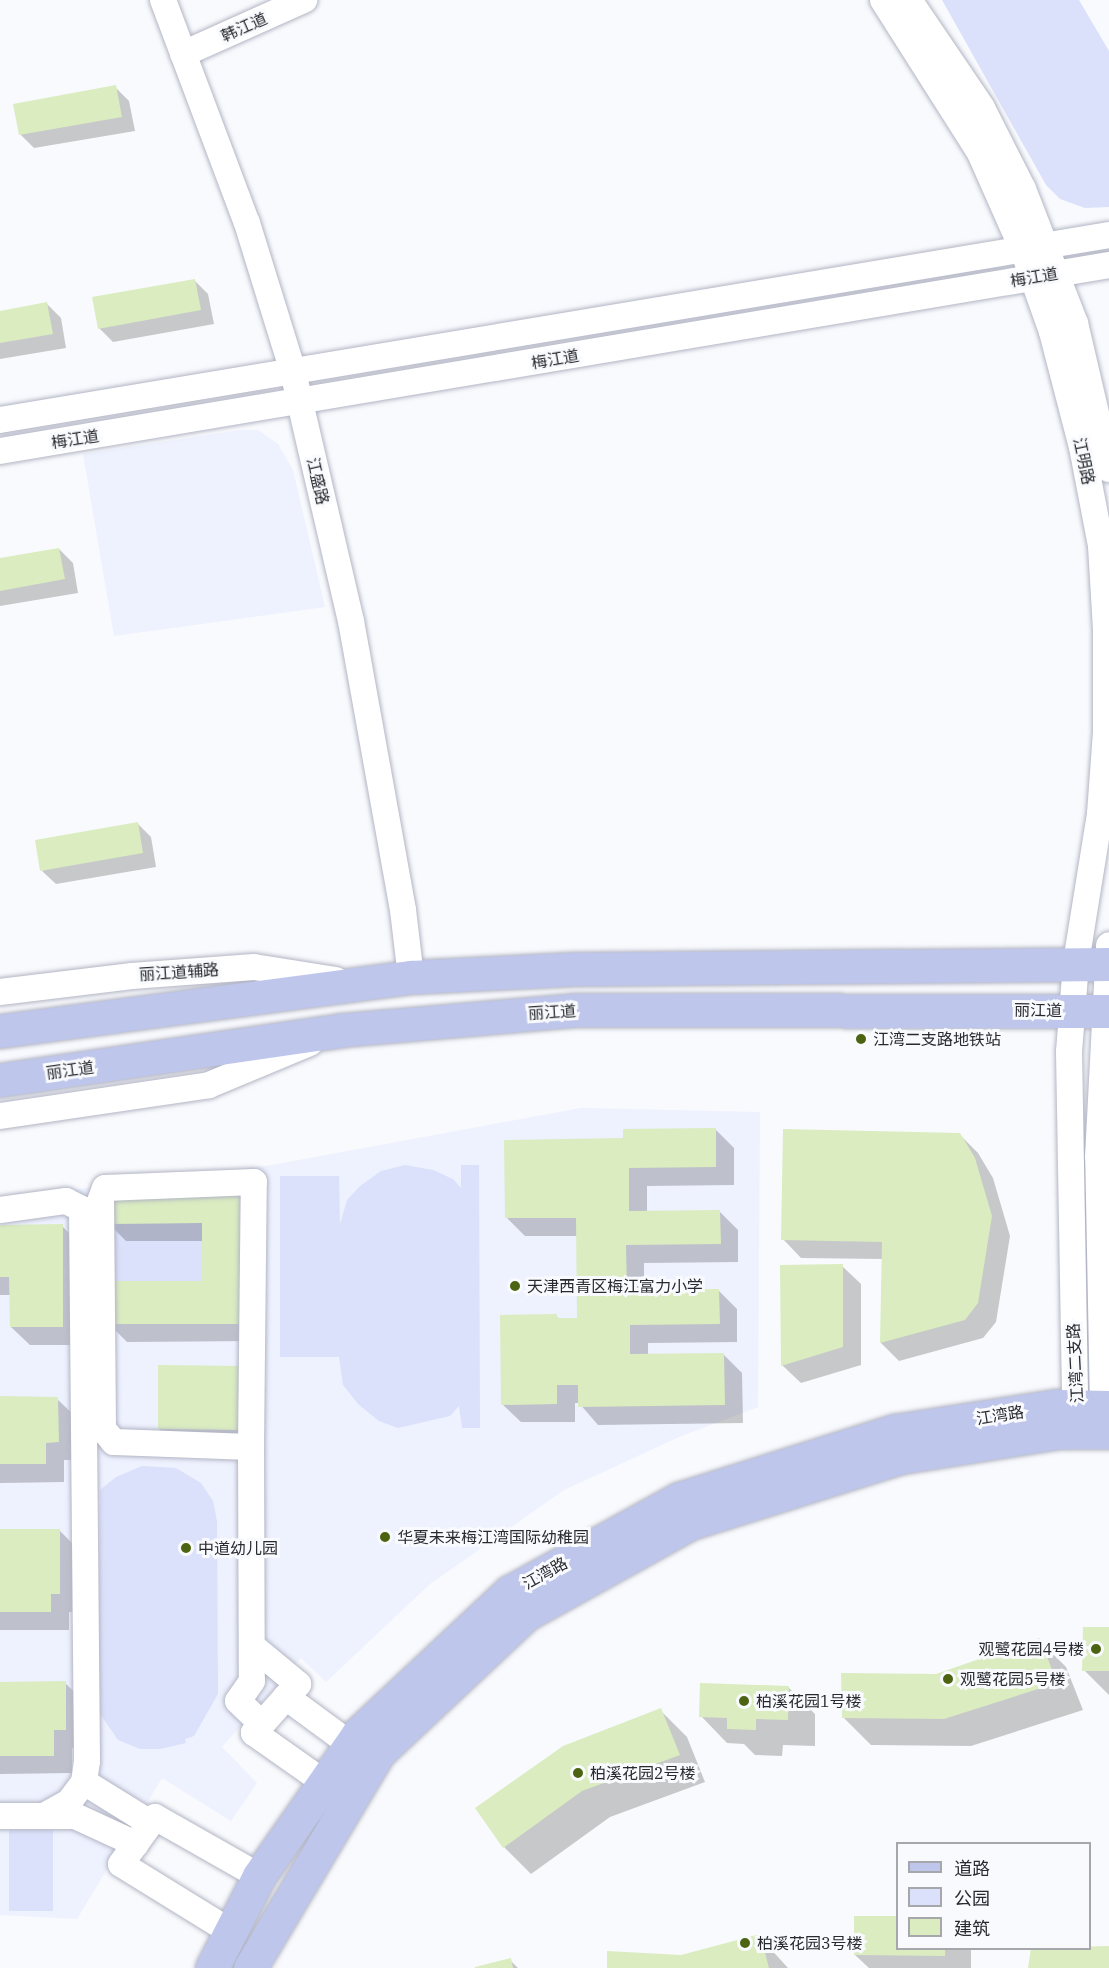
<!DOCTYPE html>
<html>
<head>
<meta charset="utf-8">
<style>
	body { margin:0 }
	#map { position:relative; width:1109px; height:1968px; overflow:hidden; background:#f9fafd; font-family:"IBM Plex Serif","Noto Sans SC",serif }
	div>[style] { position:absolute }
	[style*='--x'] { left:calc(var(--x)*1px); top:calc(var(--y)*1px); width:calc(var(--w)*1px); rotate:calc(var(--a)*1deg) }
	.built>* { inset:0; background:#eef1fe }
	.green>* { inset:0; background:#dbe1fa }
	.shadow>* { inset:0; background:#0003 }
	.building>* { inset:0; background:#daecc0 }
	.roads { filter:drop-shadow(0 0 2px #b2b5c4) drop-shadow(0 0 2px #b2b5c4) }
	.minor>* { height:26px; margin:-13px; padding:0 13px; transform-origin:13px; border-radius:13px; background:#fff }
	.major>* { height:33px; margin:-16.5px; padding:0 16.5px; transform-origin:16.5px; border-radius:16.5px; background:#bec6ec }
	.dots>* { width:16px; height:16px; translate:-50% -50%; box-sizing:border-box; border:3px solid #f9fafd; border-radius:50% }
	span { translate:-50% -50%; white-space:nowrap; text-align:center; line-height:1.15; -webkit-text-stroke:6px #f9fafd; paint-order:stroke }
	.street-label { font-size:16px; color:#282a2f }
	.poi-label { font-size:16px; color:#282a2f }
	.left { translate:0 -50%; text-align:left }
	.right { translate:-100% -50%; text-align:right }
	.legend { position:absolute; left:896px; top:1842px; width:195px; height:108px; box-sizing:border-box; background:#f9fafd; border:2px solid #a5a7ab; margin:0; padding:8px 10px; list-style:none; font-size:18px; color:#282a2f }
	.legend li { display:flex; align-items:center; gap:12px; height:30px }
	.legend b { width:30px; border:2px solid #a5a7ab }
</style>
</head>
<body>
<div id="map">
	<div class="built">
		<i style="clip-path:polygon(240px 430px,258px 430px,278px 444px,293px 470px,325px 607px,114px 636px,83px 454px)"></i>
		<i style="clip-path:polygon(581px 1108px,760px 1112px,758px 1407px,679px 1437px,564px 1490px,430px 1584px,326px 1682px,301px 1658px,222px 1747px,257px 1783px,231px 1821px,162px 1778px,77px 1919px,0 1915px,0 1199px,272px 1165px)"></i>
	</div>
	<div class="green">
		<i style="clip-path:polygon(942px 0,1079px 0,1109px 51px,1109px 207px,1085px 208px,1060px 199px,1046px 185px)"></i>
		<i style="clip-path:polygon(405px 1165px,433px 1170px,453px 1179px,461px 1188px,461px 1165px,479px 1165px,480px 1428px,462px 1428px,459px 1406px,450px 1416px,398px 1428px,379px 1421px,359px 1405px,343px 1385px,339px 1357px,280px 1357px,280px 1176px,339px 1176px,340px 1224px,347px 1200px,360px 1186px,381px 1171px)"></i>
		<i style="clip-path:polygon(202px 1223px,202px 1281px,107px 1281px,106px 1224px)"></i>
		<i style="clip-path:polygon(142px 1466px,176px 1468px,201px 1483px,213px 1501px,217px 1521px,218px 1694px,194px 1736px,185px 1739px,186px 1743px,160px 1749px,140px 1749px,118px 1740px,98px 1711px,100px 1490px,116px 1477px)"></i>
		<i style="clip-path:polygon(9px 1830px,53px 1830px,53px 1911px,9px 1911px)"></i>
	</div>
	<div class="shadow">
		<i style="clip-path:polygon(115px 87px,129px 101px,135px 131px,34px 148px,20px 134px)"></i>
		<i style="clip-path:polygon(194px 280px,208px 294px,214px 324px,113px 342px,99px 328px)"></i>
		<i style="clip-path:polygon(47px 304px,61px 318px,66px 348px,0 359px,0 312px)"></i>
		<i style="clip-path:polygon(59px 549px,73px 563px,78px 593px,0 606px,0 560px)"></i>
		<i style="clip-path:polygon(137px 823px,151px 837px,156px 867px,56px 884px,42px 871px)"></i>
		<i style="clip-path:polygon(715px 1129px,734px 1148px,734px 1185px,647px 1186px,647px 1212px,720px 1212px,738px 1230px,738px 1262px,644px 1263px,644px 1291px,718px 1290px,737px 1309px,737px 1342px,648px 1343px,648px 1355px,724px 1355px,742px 1373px,743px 1423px,598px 1425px,579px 1403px,575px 1403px,575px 1422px,521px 1422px,502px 1404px,556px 1316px,560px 1320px,579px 1320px,578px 1236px,525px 1236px,507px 1218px,625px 1140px)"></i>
		<i style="clip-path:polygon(959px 1134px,978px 1153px,993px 1178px,1010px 1236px,996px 1322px,983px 1338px,899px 1361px,881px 1343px,883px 1259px,801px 1258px,783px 1239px)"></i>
		<i style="clip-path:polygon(240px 1193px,258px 1211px,259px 1341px,127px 1342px,108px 1323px,204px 1282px,204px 1241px,126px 1241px,108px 1223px)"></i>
		<i style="clip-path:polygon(0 1226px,62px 1226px,80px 1244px,81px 1345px,30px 1345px,11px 1327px,11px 1295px,0 1295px)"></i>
		<i style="clip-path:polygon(842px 1266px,861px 1284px,861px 1365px,801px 1383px,782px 1365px)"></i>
		<i style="clip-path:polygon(259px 1386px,259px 1447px,178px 1447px,159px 1429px)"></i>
		<i style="clip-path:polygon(0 1397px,57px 1399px,76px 1417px,77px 1460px,64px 1460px,64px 1482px,0 1483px)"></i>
		<i style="clip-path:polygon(0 1530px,59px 1530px,78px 1549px,78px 1612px,69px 1612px,69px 1630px,0 1630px)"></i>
		<i style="clip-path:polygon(1109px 1629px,1109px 1695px,1084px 1670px)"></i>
		<i style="clip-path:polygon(1039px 1640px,1066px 1667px,1083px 1710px,971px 1746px,871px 1745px,844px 1718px,936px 1675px)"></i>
		<i style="clip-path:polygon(0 1683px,65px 1683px,84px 1701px,84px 1748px,72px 1748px,72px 1773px,0 1774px)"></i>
		<i style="clip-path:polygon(788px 1687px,815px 1714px,815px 1746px,783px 1745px,782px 1756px,755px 1755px,744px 1744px,727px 1743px,701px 1716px)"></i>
		<i style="clip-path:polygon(660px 1710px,687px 1737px,705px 1782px,610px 1817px,531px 1874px,505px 1848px,477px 1809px)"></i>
		<i style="clip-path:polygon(759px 1936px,788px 1968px,608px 1968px,681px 1956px)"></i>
		<i style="clip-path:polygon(898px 1948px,971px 1948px,971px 1968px,869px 1968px,855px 1955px)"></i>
		<i style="clip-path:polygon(510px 1960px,518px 1968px,478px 1968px)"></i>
	</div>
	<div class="building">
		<i style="clip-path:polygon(116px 85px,122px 117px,19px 135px,13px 104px)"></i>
		<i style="clip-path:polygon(195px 279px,201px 310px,98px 329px,92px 297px)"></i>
		<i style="clip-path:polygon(47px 302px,53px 334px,0 343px,0 311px)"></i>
		<i style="clip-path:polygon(59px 548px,65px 579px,0 591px,0 558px)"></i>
		<i style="clip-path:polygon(138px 822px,143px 853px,40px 871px,35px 840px)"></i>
		<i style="clip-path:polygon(716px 1128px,716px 1167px,629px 1168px,629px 1211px,720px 1210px,721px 1244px,626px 1245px,627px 1290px,719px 1289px,720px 1324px,630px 1325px,630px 1354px,724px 1353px,725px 1405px,578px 1407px,578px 1385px,557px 1385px,557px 1404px,501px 1405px,500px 1315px,557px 1314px,557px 1318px,577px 1318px,576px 1218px,505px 1218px,504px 1140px,623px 1138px,623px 1129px)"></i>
		<i style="clip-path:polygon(783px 1129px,960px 1133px,975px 1158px,992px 1216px,978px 1303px,965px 1320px,880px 1343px,882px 1242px,781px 1240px)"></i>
		<i style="clip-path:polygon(240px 1191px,241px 1324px,107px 1324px,107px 1281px,202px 1281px,202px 1223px,106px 1224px,106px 1192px)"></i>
		<i style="clip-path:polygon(63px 1224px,63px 1327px,10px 1327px,9px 1277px,0 1277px,0 1225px)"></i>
		<i style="clip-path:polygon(843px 1264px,843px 1347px,781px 1366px,780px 1265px)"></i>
		<i style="clip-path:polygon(158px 1365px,241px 1366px,241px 1430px,158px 1429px)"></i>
		<i style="clip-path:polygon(0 1396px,58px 1397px,59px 1442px,46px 1443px,46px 1464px,0 1464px)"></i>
		<i style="clip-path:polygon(0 1529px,60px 1529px,60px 1594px,51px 1594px,51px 1612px,0 1612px)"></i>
		<i style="clip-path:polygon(1083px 1627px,1109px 1627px,1109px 1671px,1082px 1671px)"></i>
		<i style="clip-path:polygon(1040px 1638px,1057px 1683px,944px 1719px,842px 1718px,841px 1673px,936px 1674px)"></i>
		<i style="clip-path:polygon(66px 1681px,66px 1730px,54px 1730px,54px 1756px,0 1756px,0 1682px)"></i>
		<i style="clip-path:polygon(700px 1683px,789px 1686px,788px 1720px,756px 1719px,756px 1730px,727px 1729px,727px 1718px,699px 1717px)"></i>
		<i style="clip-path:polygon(661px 1708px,680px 1755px,582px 1791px,503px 1848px,475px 1808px,563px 1746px)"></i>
		<i style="clip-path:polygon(854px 1916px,898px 1916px,898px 1948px,945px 1948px,945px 1956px,854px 1955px)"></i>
		<i style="clip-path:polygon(760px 1934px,769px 1968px,607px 1968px,607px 1951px,681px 1955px)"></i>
		<i style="clip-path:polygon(1109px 1946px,1109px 1968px,1028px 1968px,1031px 1948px)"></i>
		<i style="clip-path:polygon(511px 1958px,513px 1968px,475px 1968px,475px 1967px)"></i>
	</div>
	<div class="roads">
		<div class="minor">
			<i style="--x:163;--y:0;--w:238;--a:69.4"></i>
			<i style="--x:247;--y:223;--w:156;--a:72.8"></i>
			<i style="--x:293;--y:372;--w:256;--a:76.9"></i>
			<i style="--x:351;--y:621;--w:294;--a:79.8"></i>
			<i style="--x:403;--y:910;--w:67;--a:83.2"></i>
			<i style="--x:883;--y:0;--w:181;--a:57.6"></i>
			<i style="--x:980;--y:153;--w:106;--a:66.1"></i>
			<i style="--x:1023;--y:250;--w:87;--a:70.5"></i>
			<i style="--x:1052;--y:332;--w:119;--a:75.4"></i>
			<i style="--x:1082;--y:447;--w:101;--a:79.1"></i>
			<i style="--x:1101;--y:546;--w:84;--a:86.6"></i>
			<i style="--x:1106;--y:630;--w:102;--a:90"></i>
			<i style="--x:1106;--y:732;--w:82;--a:94.2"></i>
			<i style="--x:1100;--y:814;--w:151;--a:99.2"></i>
			<i style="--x:1076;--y:963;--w:88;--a:94.5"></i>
			<i style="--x:1069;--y:1051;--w:356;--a:89"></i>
			<i style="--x:1075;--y:1407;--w:17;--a:62"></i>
			<i style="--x:909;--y:0;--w:130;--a:55.9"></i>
			<i style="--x:982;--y:108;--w:91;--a:63.2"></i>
			<i style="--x:1023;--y:189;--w:144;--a:68.8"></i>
			<i style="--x:1075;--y:323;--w:150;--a:76.9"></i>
			<i style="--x:183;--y:54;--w:133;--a:-24.1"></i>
			<i style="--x:0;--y:420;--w:1124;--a:-9.47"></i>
			<i style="--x:0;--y:451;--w:1124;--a:-9.52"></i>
			<i style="--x:0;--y:992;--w:133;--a:-6.9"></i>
			<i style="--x:132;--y:976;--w:122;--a:-4.2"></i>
			<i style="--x:254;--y:967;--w:83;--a:9"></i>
			<i style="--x:0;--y:1116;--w:211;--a:-8.4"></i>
			<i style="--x:209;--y:1085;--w:109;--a:-22.6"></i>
			<i style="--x:0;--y:1210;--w:67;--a:-7.8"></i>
			<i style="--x:66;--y:1201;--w:18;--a:27"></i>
			<i style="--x:82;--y:1209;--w:552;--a:89.48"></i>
			<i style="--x:87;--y:1761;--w:21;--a:98"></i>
			<i style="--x:84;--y:1782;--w:25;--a:127"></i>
			<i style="--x:69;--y:1802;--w:29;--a:151"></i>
			<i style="--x:1095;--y:1422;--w:17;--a:-62"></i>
			<i style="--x:1103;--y:1407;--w:250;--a:-91.1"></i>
			<i style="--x:1098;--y:1157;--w:212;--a:-87"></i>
			<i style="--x:251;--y:1447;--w:265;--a:-89.4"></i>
			<i style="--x:254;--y:1182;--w:149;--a:177.7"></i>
			<i style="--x:105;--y:1188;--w:12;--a:110"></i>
			<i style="--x:101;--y:1199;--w:230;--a:89.5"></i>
			<i style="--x:103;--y:1429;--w:17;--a:50"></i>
			<i style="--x:114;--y:1442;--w:137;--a:2.1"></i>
			<i style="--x:251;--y:1447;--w:234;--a:89.8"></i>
			<i style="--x:252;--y:1681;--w:24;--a:125"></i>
			<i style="--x:238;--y:1701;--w:33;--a:44"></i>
			<i style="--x:252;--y:1646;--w:60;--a:39.6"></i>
			<i style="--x:298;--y:1684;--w:18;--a:133"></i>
			<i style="--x:84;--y:1782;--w:78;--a:31.8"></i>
			<i style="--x:325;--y:1783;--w:87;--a:-144.8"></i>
			<i style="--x:254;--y:1733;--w:48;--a:-48.4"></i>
			<i style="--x:286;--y:1697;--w:81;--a:36.4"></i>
			<i style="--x:0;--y:1816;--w:75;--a:0"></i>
			<i style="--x:75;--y:1816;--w:67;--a:24.7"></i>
			<i style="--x:231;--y:1932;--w:129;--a:-148.3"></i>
			<i style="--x:121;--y:1864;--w:58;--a:-54.1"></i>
			<i style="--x:155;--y:1817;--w:120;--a:29.6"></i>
		</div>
		<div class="major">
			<i style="--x:0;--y:1031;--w:415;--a:-7.5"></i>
			<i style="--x:411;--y:977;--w:163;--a:-2.8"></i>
			<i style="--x:574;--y:969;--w:535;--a:-0.54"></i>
			<i style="--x:0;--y:1080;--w:346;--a:-8.3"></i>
			<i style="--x:342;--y:1030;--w:234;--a:-4.9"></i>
			<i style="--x:575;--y:1010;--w:534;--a:0.11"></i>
			<i style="--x:212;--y:1968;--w:103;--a:-62.9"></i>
			<i style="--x:259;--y:1876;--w:173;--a:-55.1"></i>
			<i style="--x:358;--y:1734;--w:208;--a:-43.1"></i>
			<i style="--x:510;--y:1592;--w:193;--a:-28.8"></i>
			<i style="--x:679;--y:1499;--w:226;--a:-17.5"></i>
			<i style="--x:895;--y:1431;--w:164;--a:-8.8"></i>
			<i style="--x:1057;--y:1406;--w:52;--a:1.1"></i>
			<i style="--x:250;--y:1968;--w:252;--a:-59.2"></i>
			<i style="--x:379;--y:1752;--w:202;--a:-43.2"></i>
			<i style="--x:526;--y:1614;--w:188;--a:-29"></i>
			<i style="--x:690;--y:1523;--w:221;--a:-17.4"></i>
			<i style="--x:901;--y:1457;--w:160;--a:-9"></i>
			<i style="--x:1059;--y:1432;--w:50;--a:0"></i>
		</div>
	</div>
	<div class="dots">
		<i style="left:861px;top:1039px;background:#4c6412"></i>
		<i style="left:515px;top:1286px;background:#4c6412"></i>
		<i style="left:385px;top:1537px;background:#4c6412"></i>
		<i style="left:186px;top:1548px;background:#4c6412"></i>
		<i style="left:1096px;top:1649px;background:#4c6412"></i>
		<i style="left:948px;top:1679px;background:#4c6412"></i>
		<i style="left:744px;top:1701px;background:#4c6412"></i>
		<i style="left:578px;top:1773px;background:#4c6412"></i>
		<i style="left:745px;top:1943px;background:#4c6412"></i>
	</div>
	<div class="street-label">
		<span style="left:244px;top:27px;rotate:-24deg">韩江道</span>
		<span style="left:1034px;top:277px;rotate:-10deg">梅江道</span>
		<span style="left:555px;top:359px;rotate:-10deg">梅江道</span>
		<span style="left:75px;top:439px;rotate:-9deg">梅江道</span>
		<span style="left:1084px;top:461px;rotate:78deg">江明路</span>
		<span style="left:318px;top:481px;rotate:77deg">江盛路</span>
		<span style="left:179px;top:972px;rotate:-4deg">丽江道辅路</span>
		<span style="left:1038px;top:1010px;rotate:1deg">丽江道</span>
		<span style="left:552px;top:1012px;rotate:-4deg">丽江道</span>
		<span style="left:70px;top:1070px;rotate:-8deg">丽江道</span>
		<span style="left:1075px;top:1363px;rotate:-93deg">江湾二支路</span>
		<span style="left:1000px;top:1415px;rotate:-9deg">江湾路</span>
		<span style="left:545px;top:1573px;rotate:-29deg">江湾路</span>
	</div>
	<div class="poi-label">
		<span class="left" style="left:873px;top:1039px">江湾二支路地铁站</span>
		<span class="left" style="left:527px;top:1286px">天津西青区梅江富力小学</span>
		<span class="left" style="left:397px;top:1537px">华夏未来梅江湾国际幼稚园</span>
		<span class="left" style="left:198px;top:1548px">中道幼儿园</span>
		<span class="right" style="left:1084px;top:1649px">观鹭花园4号楼</span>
		<span class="left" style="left:960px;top:1679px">观鹭花园5号楼</span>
		<span class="left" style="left:756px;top:1701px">柏溪花园1号楼</span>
		<span class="left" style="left:590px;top:1773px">柏溪花园2号楼</span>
		<span class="left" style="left:757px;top:1943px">柏溪花园3号楼</span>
	</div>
	<ul class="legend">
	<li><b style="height:8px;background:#bec6ec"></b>道路</li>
	<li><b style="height:16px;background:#dbe1fa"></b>公园</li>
	<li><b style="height:16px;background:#daecc0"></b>建筑</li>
	</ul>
</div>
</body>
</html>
